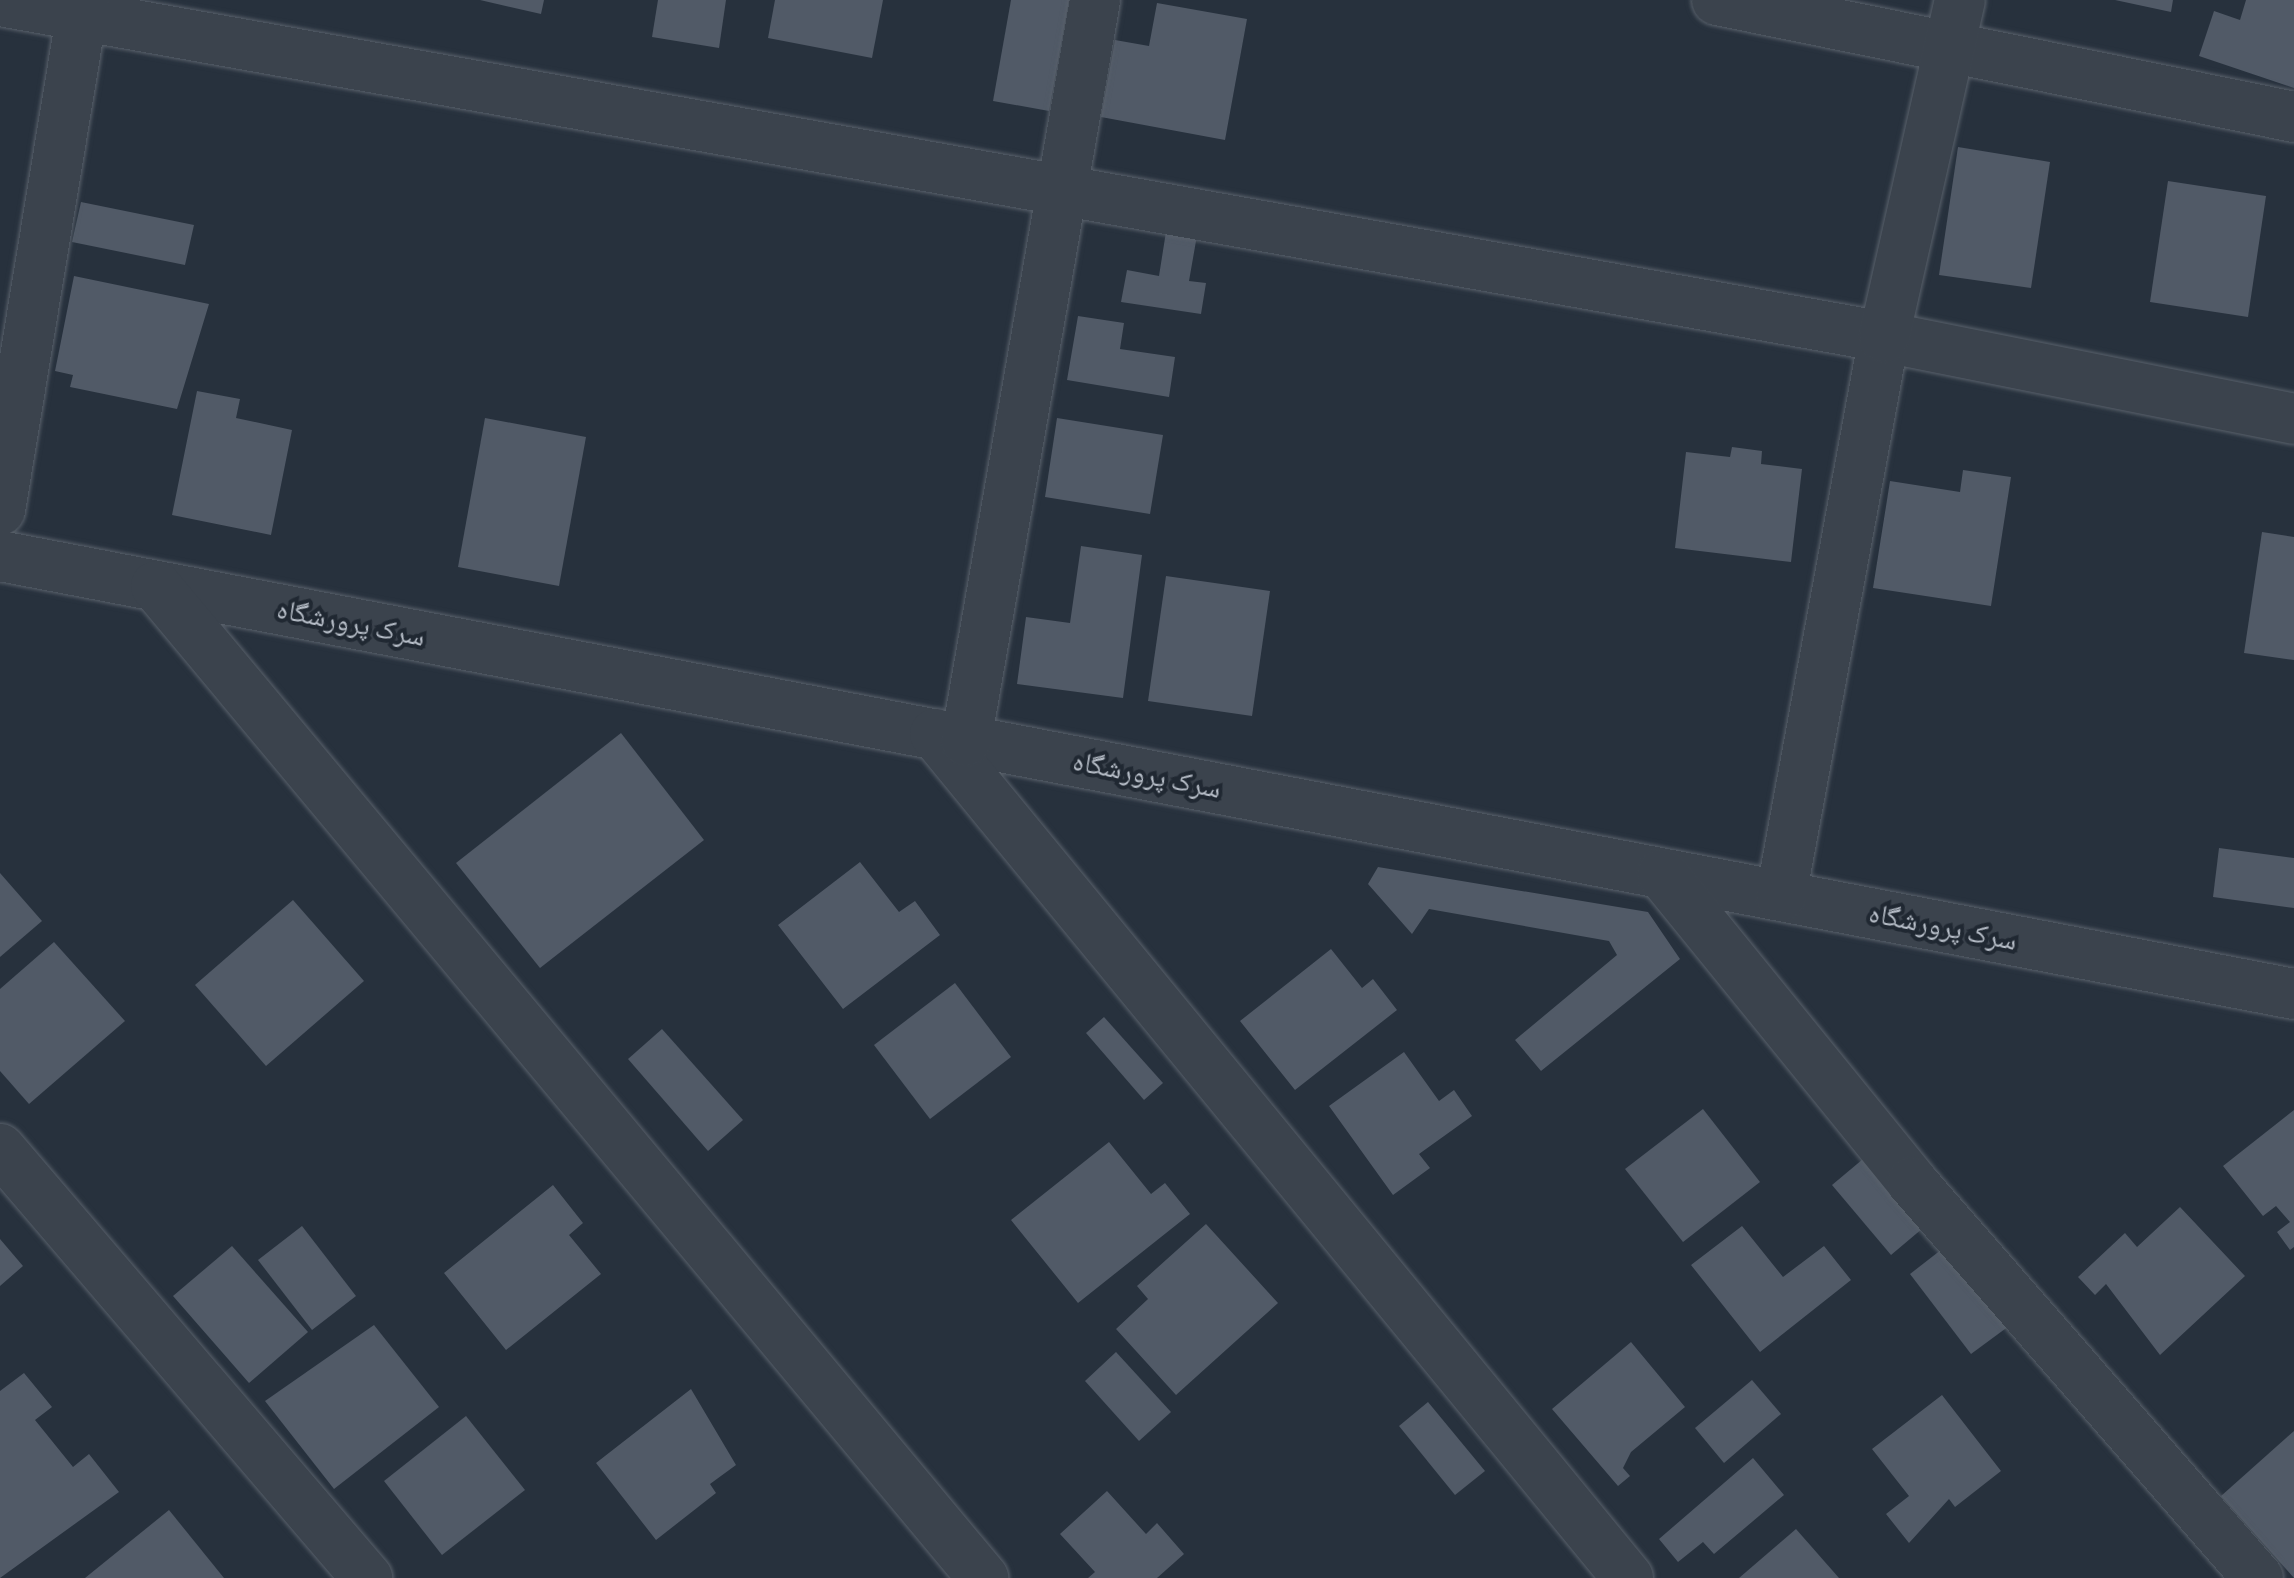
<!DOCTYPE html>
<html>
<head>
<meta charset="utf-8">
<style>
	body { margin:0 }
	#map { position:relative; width:2294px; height:1578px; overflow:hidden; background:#27313d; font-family:"Source Sans 3","Noto Naskh Arabic",sans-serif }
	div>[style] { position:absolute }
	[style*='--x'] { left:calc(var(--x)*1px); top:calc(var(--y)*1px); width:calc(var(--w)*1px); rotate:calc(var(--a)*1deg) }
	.building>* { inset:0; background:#515a67 }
	.roads { filter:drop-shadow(0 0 2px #59616b) drop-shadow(0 0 2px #59616b) }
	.street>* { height:50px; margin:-25px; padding:0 25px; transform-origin:25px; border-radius:25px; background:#3b434d }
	span { translate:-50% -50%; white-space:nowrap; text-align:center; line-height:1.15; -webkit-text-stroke:8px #202832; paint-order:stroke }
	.street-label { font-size:28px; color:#b7bec8 }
</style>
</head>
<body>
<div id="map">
	<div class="building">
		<i style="clip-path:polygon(480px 0,544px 0,541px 14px)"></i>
		<i style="clip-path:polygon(658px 0,726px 0,719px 48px,652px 37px)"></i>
		<i style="clip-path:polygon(775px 0,883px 0,872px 58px,768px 38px)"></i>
		<i style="clip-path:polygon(1011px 0,1069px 0,1049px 111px,993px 101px)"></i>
		<i style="clip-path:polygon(2115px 0,2173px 0,2171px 12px)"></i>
		<i style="clip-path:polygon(2246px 0,2294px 0,2294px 88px,2199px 56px,2214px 11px,2240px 20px)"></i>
		<i style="clip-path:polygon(1157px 3px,1247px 19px,1225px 140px,1101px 117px,1115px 40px,1149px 46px)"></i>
		<i style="clip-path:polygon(1958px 147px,2050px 162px,2031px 288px,1939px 275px)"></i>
		<i style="clip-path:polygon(2168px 181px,2266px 196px,2248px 317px,2150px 302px)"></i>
		<i style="clip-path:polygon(81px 202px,194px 225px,185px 265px,72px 242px)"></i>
		<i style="clip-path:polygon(1168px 219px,1199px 224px,1189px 281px,1206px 283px,1201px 314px,1121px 302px,1127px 270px,1159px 276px)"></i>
		<i style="clip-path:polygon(74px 276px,209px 304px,177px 409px,70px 387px,73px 375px,55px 371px)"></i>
		<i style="clip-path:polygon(1078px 316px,1124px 323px,1120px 349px,1175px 357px,1169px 397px,1067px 380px)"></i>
		<i style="clip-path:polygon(197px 391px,240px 399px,236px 418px,292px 430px,271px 535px,172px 515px)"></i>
		<i style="clip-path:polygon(485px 418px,586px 437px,559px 586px,458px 567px)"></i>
		<i style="clip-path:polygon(1057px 418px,1163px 435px,1150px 514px,1045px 497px)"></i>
		<i style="clip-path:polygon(1732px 447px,1762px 451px,1761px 464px,1802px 469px,1791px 562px,1675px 548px,1686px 452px,1730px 457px)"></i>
		<i style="clip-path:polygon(1963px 470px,2011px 477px,1991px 606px,1873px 588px,1890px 481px,1960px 492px)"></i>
		<i style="clip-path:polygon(2262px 532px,2294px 537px,2294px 660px,2244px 653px)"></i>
		<i style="clip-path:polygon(1081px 546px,1142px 555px,1123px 698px,1017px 684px,1026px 617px,1070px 623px)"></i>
		<i style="clip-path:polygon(1166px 576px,1270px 591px,1252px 716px,1148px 701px)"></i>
		<i style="clip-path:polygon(621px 733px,704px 840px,540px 968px,456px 863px)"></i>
		<i style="clip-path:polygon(2219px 848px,2294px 858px,2294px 908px,2213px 897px)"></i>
		<i style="clip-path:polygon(860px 862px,899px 912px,915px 901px,940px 935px,843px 1009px,778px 925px)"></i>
		<i style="clip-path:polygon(1378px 867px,1648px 912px,1680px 959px,1541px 1071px,1515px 1040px,1617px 955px,1609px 941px,1429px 909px,1412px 934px,1368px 884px)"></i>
		<i style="clip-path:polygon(0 873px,42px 921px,0 957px)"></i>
		<i style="clip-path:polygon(293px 900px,364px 981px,266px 1066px,195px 985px)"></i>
		<i style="clip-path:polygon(54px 942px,125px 1021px,29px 1104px,0 1071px,0 989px)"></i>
		<i style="clip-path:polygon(1331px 949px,1362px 988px,1373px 979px,1397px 1010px,1295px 1090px,1240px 1021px)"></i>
		<i style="clip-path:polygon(955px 983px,1011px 1057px,930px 1119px,874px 1045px)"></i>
		<i style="clip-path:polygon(1104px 1017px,1163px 1083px,1144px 1100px,1086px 1033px)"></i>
		<i style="clip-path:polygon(662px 1029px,743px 1120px,708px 1151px,628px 1059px)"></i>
		<i style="clip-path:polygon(1404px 1052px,1439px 1101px,1454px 1090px,1472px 1116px,1419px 1154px,1430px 1168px,1393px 1195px,1329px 1106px)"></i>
		<i style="clip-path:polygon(1703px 1109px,1760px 1182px,1683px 1242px,1625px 1169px)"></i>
		<i style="clip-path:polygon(2294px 1110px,2294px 1247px,2290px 1250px,2277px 1232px,2290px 1222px,2276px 1206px,2263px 1216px,2223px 1166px)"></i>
		<i style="clip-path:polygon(1109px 1142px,1151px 1194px,1165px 1183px,1190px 1214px,1078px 1303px,1011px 1220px)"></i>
		<i style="clip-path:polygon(1869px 1154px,1929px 1223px,1891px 1255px,1832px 1185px)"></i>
		<i style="clip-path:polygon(553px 1185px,583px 1223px,569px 1235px,601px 1274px,506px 1350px,444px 1273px)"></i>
		<i style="clip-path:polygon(2180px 1207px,2245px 1276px,2160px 1355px,2106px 1284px,2095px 1295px,2078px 1277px,2125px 1233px,2137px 1247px)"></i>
		<i style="clip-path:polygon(1206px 1224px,1278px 1303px,1176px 1395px,1116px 1329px,1148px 1299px,1137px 1286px)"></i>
		<i style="clip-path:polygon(302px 1226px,356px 1296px,312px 1330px,258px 1260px)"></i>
		<i style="clip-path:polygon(1742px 1226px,1783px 1277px,1824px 1246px,1851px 1280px,1760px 1352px,1691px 1265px)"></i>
		<i style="clip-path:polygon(0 1239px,23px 1266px,0 1286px)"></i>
		<i style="clip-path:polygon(232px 1246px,308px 1332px,249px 1383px,173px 1296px)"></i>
		<i style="clip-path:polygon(1946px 1246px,2009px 1326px,1971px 1354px,1910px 1274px)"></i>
		<i style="clip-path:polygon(374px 1325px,439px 1407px,334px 1489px,265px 1401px)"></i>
		<i style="clip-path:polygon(1631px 1342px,1685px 1407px,1631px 1452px,1623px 1468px,1630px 1476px,1618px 1486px,1552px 1409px)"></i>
		<i style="clip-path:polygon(1116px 1352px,1171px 1412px,1139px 1441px,1085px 1381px)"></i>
		<i style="clip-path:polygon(24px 1373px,52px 1407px,35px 1420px,73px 1467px,89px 1454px,119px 1492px,0 1578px,0 1391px)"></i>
		<i style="clip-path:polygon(1752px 1380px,1781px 1414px,1724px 1463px,1695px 1428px)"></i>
		<i style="clip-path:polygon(691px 1389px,736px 1465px,710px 1484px,716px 1493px,656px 1540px,596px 1463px)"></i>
		<i style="clip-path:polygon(1942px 1395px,2001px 1471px,1955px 1507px,1949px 1499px,1909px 1543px,1886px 1514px,1909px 1496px,1872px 1449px)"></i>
		<i style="clip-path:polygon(1428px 1402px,1485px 1471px,1455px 1495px,1399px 1426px)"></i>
		<i style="clip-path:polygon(466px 1416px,525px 1490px,442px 1555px,384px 1481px)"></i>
		<i style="clip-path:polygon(2294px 1431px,2294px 1578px,2221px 1496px)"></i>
		<i style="clip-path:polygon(1753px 1458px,1784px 1495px,1714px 1554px,1703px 1542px,1678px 1562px,1659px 1539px)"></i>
		<i style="clip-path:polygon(1107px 1491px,1146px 1534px,1157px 1523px,1184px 1554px,1157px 1578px,1088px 1578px,1095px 1572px,1060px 1534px)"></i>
		<i style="clip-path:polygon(169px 1510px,224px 1578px,85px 1578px)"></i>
		<i style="clip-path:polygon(1796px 1529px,1839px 1578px,1739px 1578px)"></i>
	</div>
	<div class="roads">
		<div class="street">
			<i style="--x:1717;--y:0;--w:589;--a:11.46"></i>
			<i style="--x:0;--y:1;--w:1914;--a:10.11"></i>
			<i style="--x:1884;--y:337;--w:418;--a:11.3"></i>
			<i style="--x:0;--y:510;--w:517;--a:-80.65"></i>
			<i style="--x:0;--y:556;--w:2335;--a:10.81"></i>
			<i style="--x:156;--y:586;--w:1292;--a:50.18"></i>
			<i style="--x:935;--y:734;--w:1092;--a:50.61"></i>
			<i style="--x:966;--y:741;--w:752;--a:-80.12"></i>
			<i style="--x:1662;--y:874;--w:397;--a:50.9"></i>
			<i style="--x:1912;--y:1182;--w:526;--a:48.86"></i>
			<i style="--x:1781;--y:896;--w:568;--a:-79.56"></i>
			<i style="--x:1884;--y:337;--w:345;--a:-77.3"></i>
			<i style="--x:0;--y:1149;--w:565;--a:49.45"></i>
		</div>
	</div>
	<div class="street-label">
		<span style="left:351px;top:623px;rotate:11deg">سرک پرورشگاه</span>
		<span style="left:1147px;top:775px;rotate:11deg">سرک پرورشگاه</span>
		<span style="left:1943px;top:927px;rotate:11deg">سرک پرورشگاه</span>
	</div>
</div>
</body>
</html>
